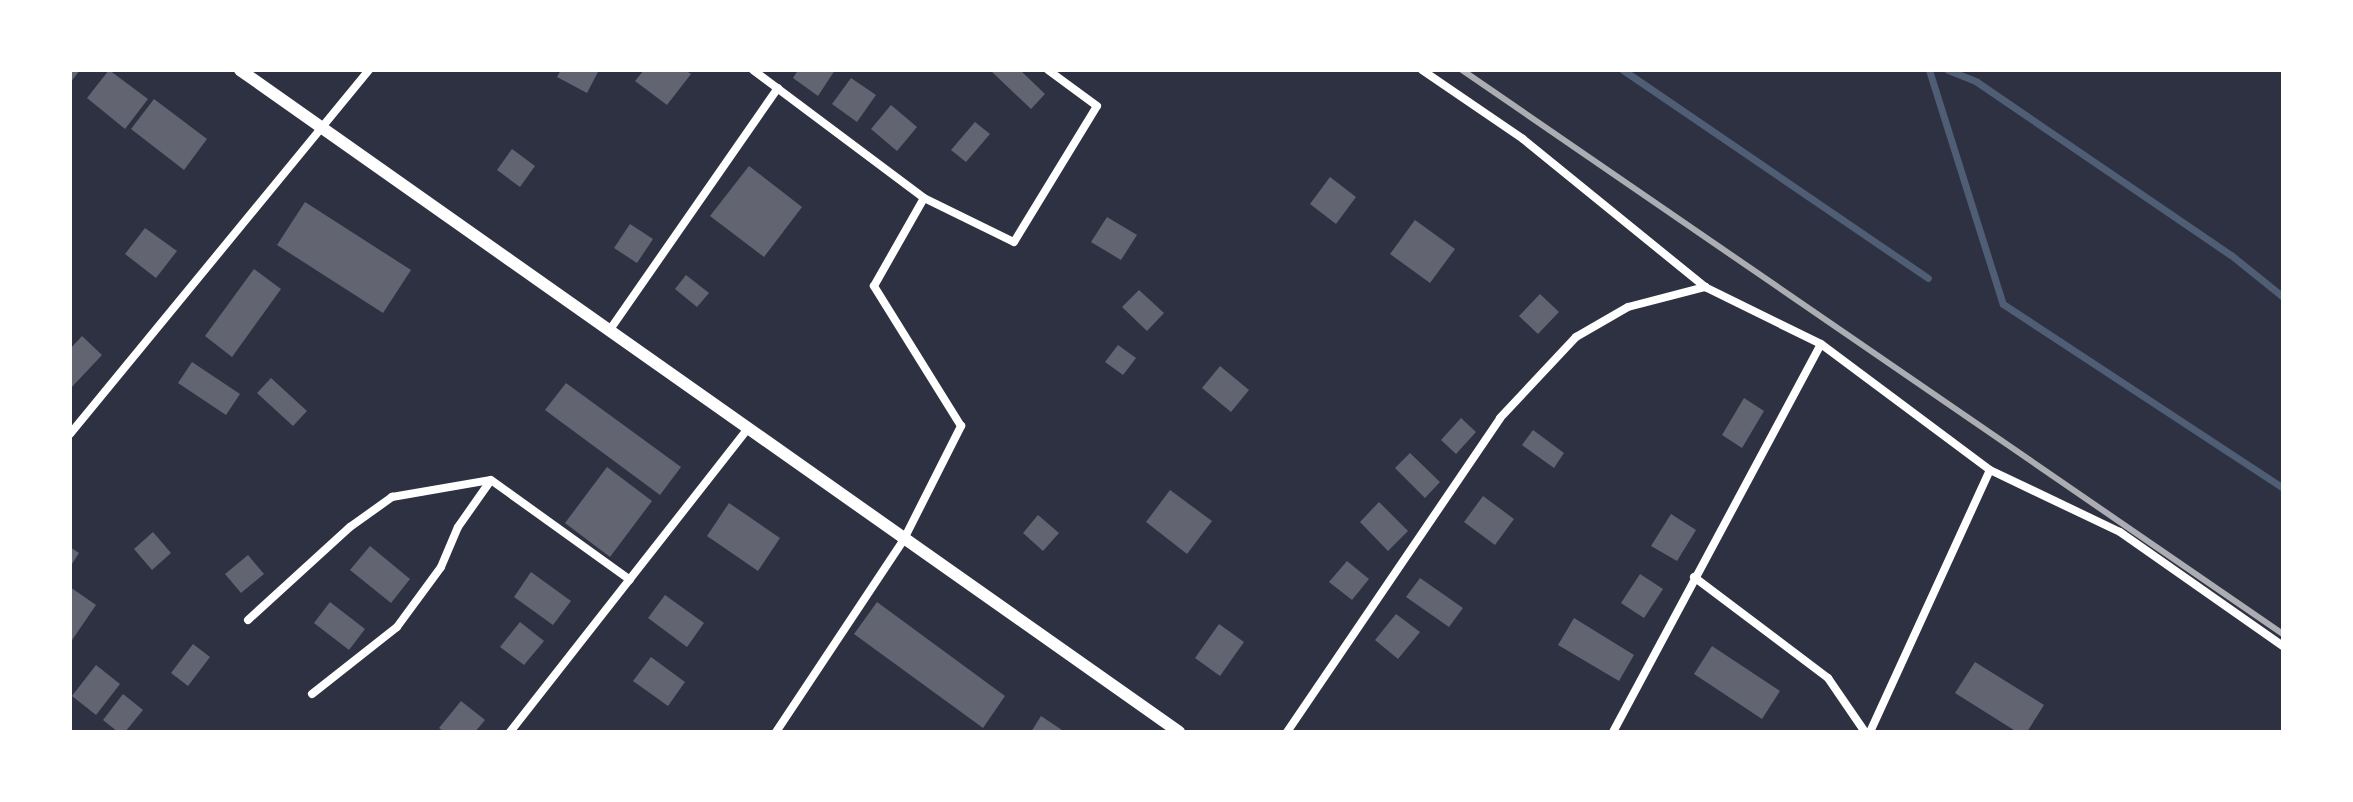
<!DOCTYPE html>
<html>
<head>
<meta charset="utf-8">
<style>
	body { margin:0 }
	#map { position:relative; width:2353px; height:802px; overflow:hidden; background:#2d3142; font-family:Arial,sans-serif }
	div>[style] { position:absolute }
	[style*='--x'] { left:calc(var(--x)*1px); top:calc(var(--y)*1px); width:calc(var(--w)*1px); rotate:calc(var(--a)*1deg) }
	.stream>* { height:7px; margin:-3.5px; padding:0 3.5px; transform-origin:3.5px; border-radius:3.5px; background:#4f5d75 }
	.building>* { inset:0; background:#626471 }
	.minor>* { height:8px; margin:-4px; padding:0 4px; transform-origin:4px; border-radius:4px; background:#fff }
	.tertiary>* { height:12px; margin:-6px; padding:0 6px; transform-origin:6px; border-radius:6px; background:#fff }
	.rail>* { height:6px; margin:-3px; padding:0 3px; transform-origin:3px; border-radius:3px; background:#abadb3 }
	span { translate:-50% -50%; white-space:nowrap; text-align:center; line-height:1.15; -webkit-text-stroke:6px #fff; paint-order:stroke }
	.frame { position:absolute; inset:0; border:72px solid #fff; pointer-events:none }
</style>
</head>
<body>
<div id="map">
	<div class="stream">
		<i style="--x:1623;--y:70;--w:369;--a:34.3"></i>
		<i style="--x:1929;--y:70;--w:245;--a:72.5"></i>
		<i style="--x:2003;--y:304;--w:335;--a:33.3"></i>
		<i style="--x:1948;--y:70;--w:31;--a:22"></i>
		<i style="--x:1977;--y:82;--w:307;--a:34.3"></i>
		<i style="--x:2231;--y:255;--w:67;--a:38.9"></i>
	</div>
	<div class="building">
		<i style="clip-path:polygon(70px 70px,80px 70px,70px 83px)"></i>
		<i style="clip-path:polygon(109px 70px,148px 99px,125px 129px,87px 98px)"></i>
		<i style="clip-path:polygon(561px 70px,599px 70px,587px 93px,557px 77px)"></i>
		<i style="clip-path:polygon(644px 70px,685px 70px,691px 74px,667px 105px,635px 81px)"></i>
		<i style="clip-path:polygon(798px 70px,835px 70px,818px 96px,793px 78px)"></i>
		<i style="clip-path:polygon(990px 70px,1020px 70px,1045px 94px,1031px 109px)"></i>
		<i style="clip-path:polygon(851px 78px,876px 95px,857px 122px,832px 104px)"></i>
		<i style="clip-path:polygon(154px 99px,207px 139px,184px 170px,131px 129px)"></i>
		<i style="clip-path:polygon(891px 105px,917px 127px,897px 151px,871px 129px)"></i>
		<i style="clip-path:polygon(975px 122px,990px 134px,966px 162px,951px 150px)"></i>
		<i style="clip-path:polygon(512px 149px,535px 166px,520px 187px,497px 170px)"></i>
		<i style="clip-path:polygon(749px 166px,802px 207px,764px 257px,710px 216px)"></i>
		<i style="clip-path:polygon(1330px 177px,1356px 197px,1336px 224px,1310px 204px)"></i>
		<i style="clip-path:polygon(305px 202px,411px 270px,383px 313px,277px 245px)"></i>
		<i style="clip-path:polygon(1107px 217px,1137px 235px,1121px 260px,1091px 242px)"></i>
		<i style="clip-path:polygon(1415px 220px,1455px 249px,1430px 283px,1390px 254px)"></i>
		<i style="clip-path:polygon(630px 224px,653px 239px,637px 263px,614px 248px)"></i>
		<i style="clip-path:polygon(145px 228px,177px 251px,156px 278px,125px 254px)"></i>
		<i style="clip-path:polygon(254px 269px,281px 289px,232px 357px,205px 336px)"></i>
		<i style="clip-path:polygon(686px 275px,709px 293px,697px 307px,675px 289px)"></i>
		<i style="clip-path:polygon(1139px 290px,1164px 313px,1147px 331px,1122px 307px)"></i>
		<i style="clip-path:polygon(1540px 294px,1559px 312px,1538px 334px,1519px 316px)"></i>
		<i style="clip-path:polygon(82px 336px,102px 355px,70px 389px,70px 349px)"></i>
		<i style="clip-path:polygon(1118px 345px,1136px 358px,1123px 375px,1105px 362px)"></i>
		<i style="clip-path:polygon(192px 362px,240px 394px,226px 415px,178px 383px)"></i>
		<i style="clip-path:polygon(1220px 366px,1249px 390px,1231px 412px,1202px 388px)"></i>
		<i style="clip-path:polygon(271px 378px,307px 411px,293px 426px,257px 393px)"></i>
		<i style="clip-path:polygon(566px 383px,681px 467px,660px 495px,545px 410px)"></i>
		<i style="clip-path:polygon(1744px 398px,1764px 411px,1742px 448px,1722px 435px)"></i>
		<i style="clip-path:polygon(1461px 418px,1476px 432px,1456px 454px,1441px 440px)"></i>
		<i style="clip-path:polygon(1533px 430px,1564px 453px,1554px 468px,1522px 445px)"></i>
		<i style="clip-path:polygon(1410px 453px,1440px 482px,1425px 498px,1395px 468px)"></i>
		<i style="clip-path:polygon(607px 467px,652px 501px,610px 557px,565px 523px)"></i>
		<i style="clip-path:polygon(1170px 490px,1212px 521px,1187px 554px,1146px 522px)"></i>
		<i style="clip-path:polygon(1483px 496px,1514px 519px,1495px 545px,1464px 522px)"></i>
		<i style="clip-path:polygon(1379px 502px,1408px 531px,1388px 551px,1360px 522px)"></i>
		<i style="clip-path:polygon(729px 503px,780px 538px,758px 571px,707px 536px)"></i>
		<i style="clip-path:polygon(1671px 514px,1696px 530px,1677px 561px,1651px 546px)"></i>
		<i style="clip-path:polygon(1038px 515px,1059px 533px,1043px 551px,1023px 533px)"></i>
		<i style="clip-path:polygon(153px 532px,171px 553px,152px 570px,134px 549px)"></i>
		<i style="clip-path:polygon(370px 546px,410px 579px,391px 603px,350px 570px)"></i>
		<i style="clip-path:polygon(70px 547px,79px 553px,70px 567px)"></i>
		<i style="clip-path:polygon(248px 555px,264px 574px,241px 593px,225px 574px)"></i>
		<i style="clip-path:polygon(1347px 561px,1369px 579px,1352px 600px,1329px 582px)"></i>
		<i style="clip-path:polygon(531px 572px,571px 601px,553px 625px,514px 597px)"></i>
		<i style="clip-path:polygon(1640px 574px,1663px 589px,1644px 618px,1621px 603px)"></i>
		<i style="clip-path:polygon(1420px 578px,1463px 608px,1449px 627px,1406px 597px)"></i>
		<i style="clip-path:polygon(70px 587px,96px 605px,70px 643px)"></i>
		<i style="clip-path:polygon(665px 595px,704px 623px,687px 647px,648px 618px)"></i>
		<i style="clip-path:polygon(330px 602px,365px 629px,349px 650px,314px 623px)"></i>
		<i style="clip-path:polygon(877px 602px,1005px 696px,983px 728px,854px 634px)"></i>
		<i style="clip-path:polygon(1396px 614px,1420px 632px,1398px 659px,1375px 640px)"></i>
		<i style="clip-path:polygon(1574px 618px,1634px 655px,1619px 681px,1558px 645px)"></i>
		<i style="clip-path:polygon(520px 622px,544px 641px,524px 665px,500px 647px)"></i>
		<i style="clip-path:polygon(1219px 624px,1244px 642px,1220px 676px,1195px 658px)"></i>
		<i style="clip-path:polygon(193px 644px,210px 657px,188px 686px,171px 673px)"></i>
		<i style="clip-path:polygon(1712px 646px,1780px 691px,1762px 719px,1694px 674px)"></i>
		<i style="clip-path:polygon(651px 657px,685px 682px,668px 706px,633px 681px)"></i>
		<i style="clip-path:polygon(1975px 662px,2044px 705px,2027px 732px,2017px 732px,1955px 693px)"></i>
		<i style="clip-path:polygon(96px 665px,120px 684px,96px 715px,72px 696px)"></i>
		<i style="clip-path:polygon(123px 694px,143px 710px,125px 732px,118px 732px,103px 720px)"></i>
		<i style="clip-path:polygon(461px 701px,485px 720px,475px 732px,444px 732px,439px 728px)"></i>
		<i style="clip-path:polygon(1041px 716px,1065px 732px,1031px 732px)"></i>
	</div>
	<div class="minor">
		<i style="--x:753;--y:70;--w:214;--a:36.8"></i>
		<i style="--x:1422;--y:70;--w:122;--a:34.3"></i>
		<i style="--x:1523;--y:139;--w:235;--a:39.1"></i>
		<i style="--x:1705;--y:287;--w:129;--a:26.2"></i>
		<i style="--x:1821;--y:344;--w:211;--a:36.7"></i>
		<i style="--x:1990;--y:470;--w:144;--a:25.5"></i>
		<i style="--x:2120;--y:532;--w:199;--a:35"></i>
		<i style="--x:609;--y:331;--w:296;--a:-55.2"></i>
		<i style="--x:70;--y:434;--w:471;--a:-50.6"></i>
		<i style="--x:1694;--y:577;--w:168;--a:37"></i>
		<i style="--x:1828;--y:678;--w:65;--a:55.6"></i>
		<i style="--x:248;--y:620;--w:138;--a:-42.4"></i>
		<i style="--x:350;--y:527;--w:52;--a:-35.5"></i>
		<i style="--x:392;--y:497;--w:99;--a:-9.8"></i>
		<i style="--x:312;--y:694;--w:108;--a:-38.2"></i>
		<i style="--x:397;--y:627;--w:74;--a:-53.7"></i>
		<i style="--x:441;--y:567;--w:43;--a:-67"></i>
		<i style="--x:458;--y:527;--w:57;--a:-54.9"></i>
		<i style="--x:491;--y:480;--w:171;--a:35.7"></i>
		<i style="--x:510;--y:732;--w:385;--a:-51.9"></i>
		<i style="--x:776;--y:732;--w:232;--a:-56.4"></i>
		<i style="--x:904;--y:539;--w:127;--a:-63.2"></i>
		<i style="--x:961;--y:426;--w:165;--a:-121.9"></i>
		<i style="--x:874;--y:286;--w:101;--a:-60.4"></i>
		<i style="--x:924;--y:198;--w:100;--a:26.1"></i>
		<i style="--x:1014;--y:242;--w:159;--a:-58.6"></i>
		<i style="--x:1097;--y:106;--w:61;--a:-143.7"></i>
		<i style="--x:1287;--y:732;--w:379;--a:-55.8"></i>
		<i style="--x:1500;--y:418;--w:111;--a:-46.8"></i>
		<i style="--x:1576;--y:337;--w:60;--a:-30"></i>
		<i style="--x:1628;--y:307;--w:80;--a:-14.6"></i>
		<i style="--x:1613;--y:732;--w:440;--a:-61.8"></i>
		<i style="--x:1870;--y:732;--w:288;--a:-65.4"></i>
	</div>
	<div class="tertiary">
		<i style="--x:240;--y:70;--w:1149;--a:35.18"></i>
	</div>
	<div class="rail">
		<i style="--x:1462;--y:70;--w:996;--a:34.49"></i>
	</div>
	<div class="frame"></div>
</div>
</body>
</html>
